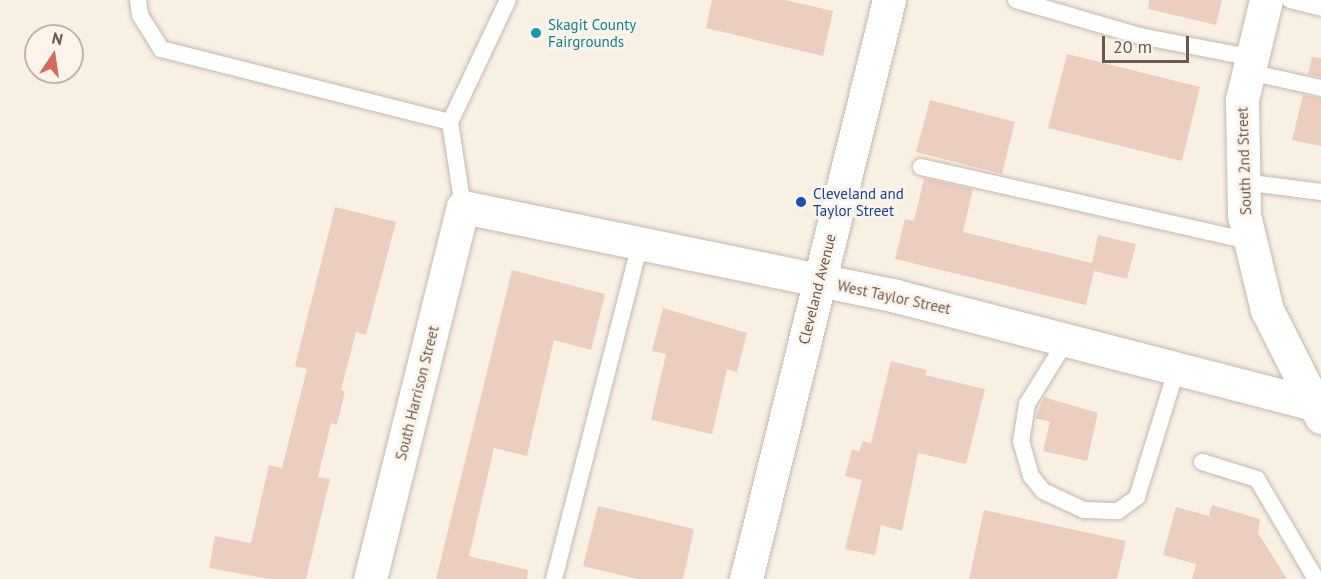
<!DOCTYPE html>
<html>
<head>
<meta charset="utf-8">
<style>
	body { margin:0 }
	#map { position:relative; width:1321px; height:579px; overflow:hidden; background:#f9f0e4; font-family:"PT Sans",sans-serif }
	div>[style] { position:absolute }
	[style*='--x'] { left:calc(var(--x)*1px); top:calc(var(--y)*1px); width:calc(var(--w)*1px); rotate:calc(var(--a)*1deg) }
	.building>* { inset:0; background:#ebcebf }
	.roads { filter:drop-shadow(0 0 2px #c8b7ac) drop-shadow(0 0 2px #c8b7ac) }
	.lane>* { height:16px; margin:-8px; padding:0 8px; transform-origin:8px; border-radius:8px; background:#fff }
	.street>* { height:33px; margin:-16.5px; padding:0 16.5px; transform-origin:16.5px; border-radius:16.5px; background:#fff }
	.secondary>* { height:33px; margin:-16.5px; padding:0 16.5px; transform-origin:16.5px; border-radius:16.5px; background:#fff }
	.dots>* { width:16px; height:16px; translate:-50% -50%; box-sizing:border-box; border:3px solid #fcf4ea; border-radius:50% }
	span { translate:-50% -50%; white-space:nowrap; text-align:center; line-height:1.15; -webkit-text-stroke:6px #fcf4ea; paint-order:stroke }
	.culture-label { font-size:15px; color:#0d838f }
	.left { translate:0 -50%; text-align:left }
	.street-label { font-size:15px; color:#6e574d }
	.transit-label { font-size:15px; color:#164399 }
	.north { position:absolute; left:24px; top:24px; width:60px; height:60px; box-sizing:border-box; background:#fcf4ea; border:2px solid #c3b5ab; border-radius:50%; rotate:13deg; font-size:16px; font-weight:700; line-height:24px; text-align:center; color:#6e574d }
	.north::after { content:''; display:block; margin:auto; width:21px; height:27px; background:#d56a58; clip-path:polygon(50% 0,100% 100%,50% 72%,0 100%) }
	.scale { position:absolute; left:1102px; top:36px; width:87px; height:27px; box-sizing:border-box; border:3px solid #6e574d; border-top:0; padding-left:8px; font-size:18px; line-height:21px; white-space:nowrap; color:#6e574d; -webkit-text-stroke:4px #fcf4ea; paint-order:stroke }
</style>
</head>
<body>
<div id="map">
	<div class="building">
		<i style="clip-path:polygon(712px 0,785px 0,833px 11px,823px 56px,706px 28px)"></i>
		<i style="clip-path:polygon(1149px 0,1222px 0,1216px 25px,1148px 9px)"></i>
		<i style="clip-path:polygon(1067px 54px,1200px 87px,1182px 161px,1048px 128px)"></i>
		<i style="clip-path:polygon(1312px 57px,1321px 58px,1321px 77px,1308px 74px)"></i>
		<i style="clip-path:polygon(1303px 95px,1321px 98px,1321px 146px,1292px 140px)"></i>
		<i style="clip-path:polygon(930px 100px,1015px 122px,1002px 174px,916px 152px)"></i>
		<i style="clip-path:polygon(924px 178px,973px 189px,963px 232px,1092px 263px,1098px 235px,1136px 244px,1127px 279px,1094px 271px,1086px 305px,895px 259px,905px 219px,914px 221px)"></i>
		<i style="clip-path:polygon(335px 207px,396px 222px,366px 335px,356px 332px,341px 390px,345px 391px,337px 425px,331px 423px,318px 477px,330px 479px,306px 579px,270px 579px,209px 568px,215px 536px,251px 543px,269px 465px,282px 468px,307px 369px,295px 366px)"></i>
		<i style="clip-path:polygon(512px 270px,605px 294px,591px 350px,554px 340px,527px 456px,494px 448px,469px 556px,528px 570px,527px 579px,436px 579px)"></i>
		<i style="clip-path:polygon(663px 308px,747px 333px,737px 372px,727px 369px,712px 434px,651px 420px,666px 354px,652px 351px)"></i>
		<i style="clip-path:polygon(891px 361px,927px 370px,925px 375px,985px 389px,966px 464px,918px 453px,902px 531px,881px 525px,875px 555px,845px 549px,862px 480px,845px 476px,852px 449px,859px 452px,863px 441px,871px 443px)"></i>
		<i style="clip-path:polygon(1044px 397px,1098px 413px,1087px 461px,1043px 451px,1050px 422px,1035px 418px)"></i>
		<i style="clip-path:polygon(1212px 505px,1260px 519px,1258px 533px,1287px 579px,1192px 579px,1196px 564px,1163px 555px,1176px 507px,1209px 516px)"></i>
		<i style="clip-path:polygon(598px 506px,694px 529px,683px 579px,638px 579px,583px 566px)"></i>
		<i style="clip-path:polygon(984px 510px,1126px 541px,1117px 579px,969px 579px)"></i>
	</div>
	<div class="roads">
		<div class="lane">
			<i style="--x:138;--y:0;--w:15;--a:82"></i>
			<i style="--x:140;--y:15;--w:40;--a:58"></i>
			<i style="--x:161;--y:49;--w:298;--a:14.2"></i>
			<i style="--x:1016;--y:0;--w:129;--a:16.2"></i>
			<i style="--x:1140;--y:36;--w:115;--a:11"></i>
			<i style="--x:1290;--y:0;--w:32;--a:14"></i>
			<i style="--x:1249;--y:72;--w:74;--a:12.5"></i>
			<i style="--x:921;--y:167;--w:337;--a:12.7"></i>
			<i style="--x:1243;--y:182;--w:79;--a:7.3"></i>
			<i style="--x:463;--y:207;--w:86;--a:-98.7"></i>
			<i style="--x:450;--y:122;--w:135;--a:-64.6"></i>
			<i style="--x:1068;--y:338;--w:78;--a:121.8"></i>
			<i style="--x:1027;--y:404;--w:37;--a:99"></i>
			<i style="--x:1021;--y:441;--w:36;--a:74"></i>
			<i style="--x:1031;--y:476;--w:19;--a:51"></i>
			<i style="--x:1043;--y:491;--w:45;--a:24.9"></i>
			<i style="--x:1084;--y:510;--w:34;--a:2"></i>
			<i style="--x:1118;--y:511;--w:24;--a:-36"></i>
			<i style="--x:1137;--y:497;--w:135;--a:-72.8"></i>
			<i style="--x:1202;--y:462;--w:58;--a:17.2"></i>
			<i style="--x:1257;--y:479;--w:116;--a:59.5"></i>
			<i style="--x:554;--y:579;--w:345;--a:-75.6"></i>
		</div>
		<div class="street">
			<i style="--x:370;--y:579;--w:383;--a:-76"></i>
			<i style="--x:463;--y:207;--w:442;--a:11.6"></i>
			<i style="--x:896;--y:296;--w:439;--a:14.5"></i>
			<i style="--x:746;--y:579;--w:596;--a:-76.13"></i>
		</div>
		<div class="secondary">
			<i style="--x:1266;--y:0;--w:102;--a:103.6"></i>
			<i style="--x:1242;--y:99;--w:116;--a:89"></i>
			<i style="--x:1244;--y:215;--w:98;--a:76.4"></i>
			<i style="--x:1267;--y:310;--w:120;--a:63.2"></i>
		</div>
	</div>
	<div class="dots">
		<i style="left:536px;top:33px;background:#0f9aa8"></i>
		<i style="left:801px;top:202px;background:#1a4fb4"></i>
	</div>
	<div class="culture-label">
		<span class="left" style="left:548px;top:33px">Skagit County<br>Fairgrounds</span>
	</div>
	<div class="street-label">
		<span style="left:1244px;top:161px;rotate:-92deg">South 2nd Street</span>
		<span style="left:817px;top:289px;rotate:-76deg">Cleveland Avenue</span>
		<span style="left:894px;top:297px;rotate:12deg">West Taylor Street</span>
		<span style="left:417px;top:393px;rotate:-76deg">South Harrison Street</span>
	</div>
	<div class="transit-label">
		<span class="left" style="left:813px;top:202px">Cleveland and<br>Taylor Street</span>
	</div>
	<div class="north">N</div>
	<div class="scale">20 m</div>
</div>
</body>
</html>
